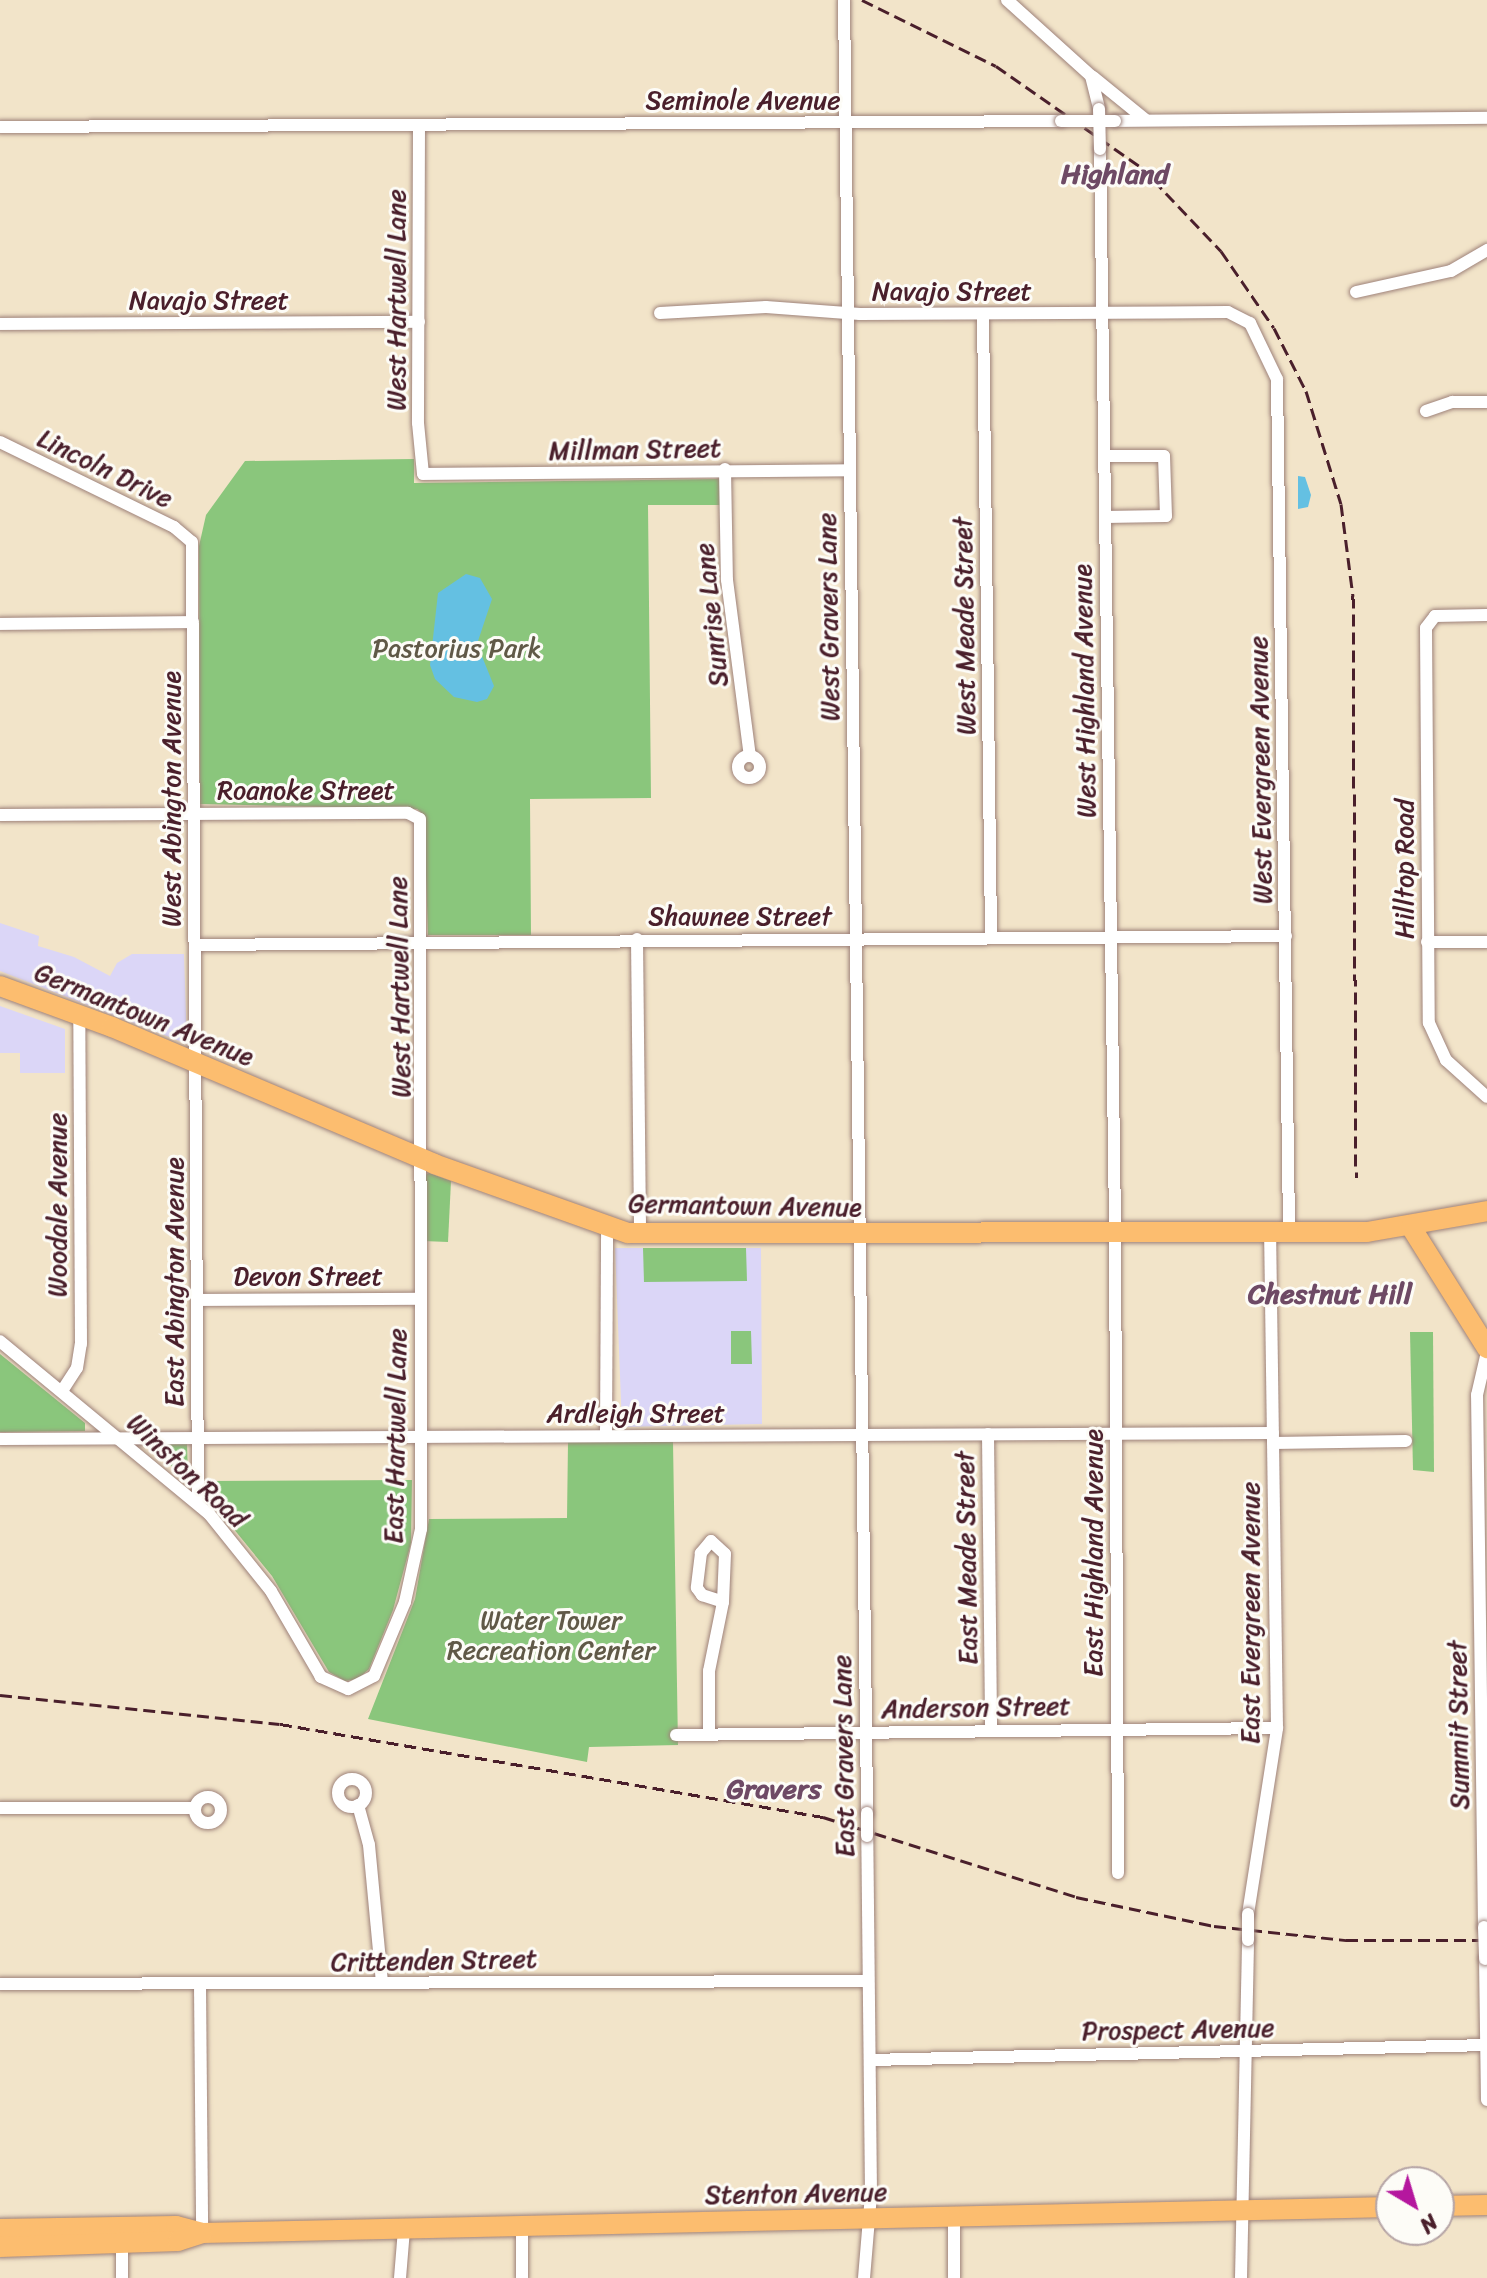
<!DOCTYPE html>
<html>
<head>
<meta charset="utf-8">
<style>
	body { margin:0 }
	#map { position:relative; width:1487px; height:2278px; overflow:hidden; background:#f2e4c9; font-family:Sriracha,sans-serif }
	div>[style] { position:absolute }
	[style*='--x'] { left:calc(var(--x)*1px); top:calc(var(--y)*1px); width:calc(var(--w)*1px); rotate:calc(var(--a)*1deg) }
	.built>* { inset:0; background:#dbd6f7 }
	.green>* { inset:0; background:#8ac67c }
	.water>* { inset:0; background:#64c0e2 }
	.roads { filter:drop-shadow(0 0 2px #9e827a) drop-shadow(0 0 2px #9e827a) }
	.street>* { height:12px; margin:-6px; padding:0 6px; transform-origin:6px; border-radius:6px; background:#fff }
	.street>.ring { margin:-6px; padding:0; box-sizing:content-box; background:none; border:12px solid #fff; border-radius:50% }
	.primary>* { height:20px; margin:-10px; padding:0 10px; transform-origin:10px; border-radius:10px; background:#fcbd6f }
	.rail>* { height:3px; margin-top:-1.5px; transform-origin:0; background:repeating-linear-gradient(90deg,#4a1f2b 0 12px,transparent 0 18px) }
	.bridges { filter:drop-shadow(0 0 2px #9e827a) drop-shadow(0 0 2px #9e827a) }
	.street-bridge>* { height:12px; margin:-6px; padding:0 6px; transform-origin:6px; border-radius:6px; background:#fff }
	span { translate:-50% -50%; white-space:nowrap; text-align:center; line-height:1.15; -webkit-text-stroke:6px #fdfcf7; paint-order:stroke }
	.street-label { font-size:26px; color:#4a1f2b }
	.park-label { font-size:26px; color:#605947 }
	.neighbourhood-label { font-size:28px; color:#6e4a65; font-weight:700 }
	.north { position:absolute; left:1375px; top:2166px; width:80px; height:80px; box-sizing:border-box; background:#fdfcf7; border:2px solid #b5a4a5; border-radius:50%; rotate:142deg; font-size:22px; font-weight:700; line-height:32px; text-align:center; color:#4a1f2b }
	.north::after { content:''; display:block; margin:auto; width:28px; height:36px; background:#b5179e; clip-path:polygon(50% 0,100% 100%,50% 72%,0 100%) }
</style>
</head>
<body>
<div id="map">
	<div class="built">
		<i style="clip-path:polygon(0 923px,39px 936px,38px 946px,74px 957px,110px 976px,117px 963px,132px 954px,184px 954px,187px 1044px,0 971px)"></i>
		<i style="clip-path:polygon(0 1006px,65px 1029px,65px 1073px,20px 1073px,20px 1053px,0 1053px)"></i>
		<i style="clip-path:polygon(615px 1248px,761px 1248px,762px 1424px,622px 1427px)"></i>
	</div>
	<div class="green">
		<i style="clip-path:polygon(414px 459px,414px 483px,720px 479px,721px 505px,648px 505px,651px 798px,530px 799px,531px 935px,428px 935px,424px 815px,417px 809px,200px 804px,199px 546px,206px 515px,245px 461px)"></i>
		<i style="clip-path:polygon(429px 1173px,451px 1181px,448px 1242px,423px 1241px,425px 1175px)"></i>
		<i style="clip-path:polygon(643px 1248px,746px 1248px,747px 1281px,644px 1282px)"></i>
		<i style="clip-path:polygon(731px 1331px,751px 1331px,752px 1364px,731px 1364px)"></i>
		<i style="clip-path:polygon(1410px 1332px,1433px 1332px,1434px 1472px,1413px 1470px)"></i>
		<i style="clip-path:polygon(0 1354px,85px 1423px,85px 1431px,0 1432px)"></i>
		<i style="clip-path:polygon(568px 1442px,673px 1442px,678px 1745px,589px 1747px,587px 1762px,368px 1719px,415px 1599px,429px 1519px,567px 1518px)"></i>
		<i style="clip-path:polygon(157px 1444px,187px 1444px,188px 1474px,182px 1475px,154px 1452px)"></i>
		<i style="clip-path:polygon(412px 1480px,411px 1543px,393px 1610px,369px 1669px,358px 1679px,345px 1681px,329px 1672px,272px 1576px,215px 1506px,207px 1481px)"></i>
	</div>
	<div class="water">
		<i style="clip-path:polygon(1298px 476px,1305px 477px,1311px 495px,1308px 507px,1298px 509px)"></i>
		<i style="clip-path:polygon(466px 574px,480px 578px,492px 599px,477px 644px,494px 686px,487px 699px,477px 702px,454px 697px,435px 679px,430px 665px,438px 593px)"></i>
	</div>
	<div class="roads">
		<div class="street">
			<i style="--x:844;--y:0;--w:1813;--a:89.27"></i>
			<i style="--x:1007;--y:0;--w:113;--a:42.1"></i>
			<i style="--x:1091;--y:76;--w:34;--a:76"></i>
			<i style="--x:1093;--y:77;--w:68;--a:39.1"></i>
			<i style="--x:1115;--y:121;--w:372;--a:-0.5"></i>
			<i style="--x:419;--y:125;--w:298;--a:90.2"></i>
			<i style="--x:418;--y:423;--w:51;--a:84.4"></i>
			<i style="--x:423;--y:474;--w:425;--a:-0.5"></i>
			<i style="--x:0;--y:127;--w:1061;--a:-0.32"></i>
			<i style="--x:1100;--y:149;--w:1070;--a:89.2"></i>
			<i style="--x:1115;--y:1219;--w:654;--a:89.74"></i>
			<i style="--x:1356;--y:292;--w:97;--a:-12.5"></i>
			<i style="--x:1451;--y:271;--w:42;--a:-30.3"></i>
			<i style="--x:660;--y:313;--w:106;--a:-3.2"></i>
			<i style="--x:766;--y:307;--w:94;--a:4.3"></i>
			<i style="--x:860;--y:314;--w:368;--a:-0.3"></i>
			<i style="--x:1228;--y:312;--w:25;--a:27"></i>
			<i style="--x:1250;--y:323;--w:62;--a:64.3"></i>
			<i style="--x:1277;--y:379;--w:853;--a:89.19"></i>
			<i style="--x:983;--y:314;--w:623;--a:89.26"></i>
			<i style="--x:0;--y:324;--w:419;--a:-0.3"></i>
			<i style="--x:1426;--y:411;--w:28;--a:-19"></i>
			<i style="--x:1452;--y:402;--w:35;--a:0"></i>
			<i style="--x:0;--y:442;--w:194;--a:26"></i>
			<i style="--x:174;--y:527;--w:23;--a:40"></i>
			<i style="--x:192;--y:542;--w:961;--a:89.64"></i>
			<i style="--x:1104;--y:456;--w:60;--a:0"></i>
			<i style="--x:1164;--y:456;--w:60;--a:88.1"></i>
			<i style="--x:1166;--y:516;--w:61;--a:179.1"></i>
			<i style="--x:725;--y:469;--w:111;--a:89"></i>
			<i style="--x:727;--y:580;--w:177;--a:82.6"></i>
			<i style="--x:1487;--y:615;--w:52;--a:178.9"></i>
			<i style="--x:1435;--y:616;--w:15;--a:127"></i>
			<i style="--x:1426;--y:628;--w:395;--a:89.6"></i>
			<i style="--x:1429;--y:1023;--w:41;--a:65.3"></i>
			<i style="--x:1446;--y:1060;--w:55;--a:42.1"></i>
			<i style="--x:0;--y:624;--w:193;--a:-0.6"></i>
			<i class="ring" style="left:738px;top:756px;width:10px;height:10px"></i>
			<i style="--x:0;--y:815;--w:408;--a:-0.3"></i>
			<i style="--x:408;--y:813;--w:13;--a:27"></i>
			<i style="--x:420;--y:819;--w:710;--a:89.92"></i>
			<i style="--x:421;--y:1529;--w:75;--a:102.4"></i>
			<i style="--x:405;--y:1602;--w:80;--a:112.7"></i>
			<i style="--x:374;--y:1676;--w:29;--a:153"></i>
			<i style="--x:348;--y:1689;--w:30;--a:-156"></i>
			<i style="--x:321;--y:1677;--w:99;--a:-120.2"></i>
			<i style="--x:271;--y:1591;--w:99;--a:-128.8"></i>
			<i style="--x:209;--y:1514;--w:271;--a:-140.4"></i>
			<i style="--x:637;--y:939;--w:295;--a:89.4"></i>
			<i style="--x:1427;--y:942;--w:60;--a:0"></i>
			<i style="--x:195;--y:945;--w:1091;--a:-0.47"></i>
			<i style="--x:197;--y:1300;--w:222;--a:-0.3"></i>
			<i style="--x:62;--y:1391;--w:27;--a:-57"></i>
			<i style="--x:77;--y:1368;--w:24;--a:-81"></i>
			<i style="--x:81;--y:1344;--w:330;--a:-90.3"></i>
			<i style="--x:988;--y:1434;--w:295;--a:89.4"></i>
			<i style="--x:606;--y:1436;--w:209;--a:-89.7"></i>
			<i style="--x:0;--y:1439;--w:1273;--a:-0.27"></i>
			<i style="--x:1273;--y:1443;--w:133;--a:-0.9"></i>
			<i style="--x:676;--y:1735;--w:601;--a:-0.67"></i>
			<i style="--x:709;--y:1735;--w:64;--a:-90"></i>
			<i style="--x:709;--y:1671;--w:70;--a:-78.5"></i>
			<i style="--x:723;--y:1602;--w:48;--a:-87.6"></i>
			<i style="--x:725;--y:1554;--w:19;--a:-137"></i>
			<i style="--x:711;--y:1541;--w:16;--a:130"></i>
			<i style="--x:701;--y:1553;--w:35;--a:97"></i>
			<i style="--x:697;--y:1588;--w:9;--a:54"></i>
			<i style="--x:702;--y:1595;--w:22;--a:18"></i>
			<i class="ring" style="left:338px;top:1779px;width:16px;height:16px"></i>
			<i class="ring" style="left:195px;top:1797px;width:14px;height:14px"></i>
			<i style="--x:358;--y:1805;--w:41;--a:74.6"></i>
			<i style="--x:369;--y:1845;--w:138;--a:84.6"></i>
			<i style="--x:0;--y:1808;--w:195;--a:0"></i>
			<i style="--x:1248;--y:1914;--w:188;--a:-81.1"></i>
			<i style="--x:1277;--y:1728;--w:495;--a:-90.8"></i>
			<i style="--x:1484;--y:1927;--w:532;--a:-90.75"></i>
			<i style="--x:1477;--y:1395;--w:44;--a:-76.9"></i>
			<i style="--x:1485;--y:1959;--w:141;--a:89.2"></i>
			<i style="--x:0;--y:1984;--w:868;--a:-0.2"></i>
			<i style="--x:200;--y:1985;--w:248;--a:89.5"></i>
			<i style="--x:870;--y:2060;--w:617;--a:-1.39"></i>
			<i style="--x:954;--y:2216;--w:62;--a:90"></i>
			<i style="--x:522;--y:2226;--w:52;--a:90"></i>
			<i style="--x:122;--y:2237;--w:41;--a:90"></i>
			<i style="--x:400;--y:2278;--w:49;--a:-85.3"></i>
			<i style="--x:864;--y:2278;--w:84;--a:-85.2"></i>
			<i style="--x:871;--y:2194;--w:358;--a:-90.6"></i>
			<i style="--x:1241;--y:2278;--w:338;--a:-88.8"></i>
		</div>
		<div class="primary">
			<i style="--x:0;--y:986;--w:119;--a:20.1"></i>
			<i style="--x:112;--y:1027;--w:350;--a:23"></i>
			<i style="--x:434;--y:1164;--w:206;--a:19.6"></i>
			<i style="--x:628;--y:1233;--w:739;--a:-0.08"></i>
			<i style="--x:1367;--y:1232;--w:122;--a:-9.9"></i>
			<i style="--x:1411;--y:1227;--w:143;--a:57.9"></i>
			<i style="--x:1439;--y:2206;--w:48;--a:-1.2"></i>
			<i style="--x:0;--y:2229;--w:176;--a:-1"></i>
			<i style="--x:176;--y:2226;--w:27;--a:15"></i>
			<i style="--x:202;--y:2233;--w:1189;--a:-1.25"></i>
			<i style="--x:0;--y:2247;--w:178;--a:-1.9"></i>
			<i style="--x:178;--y:2241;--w:25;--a:-18"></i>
		</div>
	</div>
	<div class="rail">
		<i style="--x:862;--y:0;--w:149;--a:26.2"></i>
		<i style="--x:996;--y:66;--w:177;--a:34.9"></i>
		<i style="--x:1141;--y:167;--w:116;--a:46.4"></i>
		<i style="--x:1221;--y:251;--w:93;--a:55.5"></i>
		<i style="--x:1274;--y:328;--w:71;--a:63.1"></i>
		<i style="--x:1306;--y:391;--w:118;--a:72.8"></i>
		<i style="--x:1341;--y:504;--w:93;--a:82.6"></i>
		<i style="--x:1353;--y:596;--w:582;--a:89.7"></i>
		<i style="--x:0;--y:1695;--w:281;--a:5.9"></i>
		<i style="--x:280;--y:1724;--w:551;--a:9.72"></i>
		<i style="--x:823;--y:1817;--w:265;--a:17.5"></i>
		<i style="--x:1076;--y:1897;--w:141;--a:11.9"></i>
		<i style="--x:1214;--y:1926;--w:133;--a:6.1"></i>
		<i style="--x:1346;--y:1940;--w:141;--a:0"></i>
	</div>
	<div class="bridges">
		<div class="street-bridge">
			<i style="--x:1099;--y:109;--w:40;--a:88.6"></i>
			<i style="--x:1061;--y:121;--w:54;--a:0"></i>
			<i style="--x:867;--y:1813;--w:23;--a:90"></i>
			<i style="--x:1484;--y:1927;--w:32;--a:88"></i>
			<i style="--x:1248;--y:1940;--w:26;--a:-90"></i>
		</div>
	</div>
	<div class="street-label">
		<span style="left:743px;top:101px">Seminole Avenue</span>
		<span style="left:952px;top:292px">Navajo Street</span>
		<span style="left:397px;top:300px;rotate:-90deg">West Hartwell Lane</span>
		<span style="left:209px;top:301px">Navajo Street</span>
		<span style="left:635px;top:450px;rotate:-1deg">Millman Street</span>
		<span style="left:105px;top:469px;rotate:26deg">Lincoln Drive</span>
		<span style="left:712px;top:615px;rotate:-96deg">Sunrise Lane</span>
		<span style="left:829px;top:617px;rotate:-91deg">West Gravers Lane</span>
		<span style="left:965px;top:626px;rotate:-91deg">West Meade Street</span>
		<span style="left:1085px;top:691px;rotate:-91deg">West Highland Avenue</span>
		<span style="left:1261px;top:770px;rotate:-91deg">West Evergreen Avenue</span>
		<span style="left:306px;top:791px">Roanoke Street</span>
		<span style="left:172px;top:799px;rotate:-90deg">West Abington Avenue</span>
		<span style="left:1405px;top:869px;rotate:-90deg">Hilltop Road</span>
		<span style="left:740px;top:917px">Shawnee Street</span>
		<span style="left:400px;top:987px;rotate:-91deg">West Hartwell Lane</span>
		<span style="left:144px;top:1015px;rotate:22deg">Germantown Avenue</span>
		<span style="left:58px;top:1205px;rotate:-90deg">Woodale Avenue</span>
		<span style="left:745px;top:1206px;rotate:1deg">Germantown Avenue</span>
		<span style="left:308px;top:1277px">Devon Street</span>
		<span style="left:175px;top:1282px;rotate:-90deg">East Abington Avenue</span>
		<span style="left:636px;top:1414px">Ardleigh Street</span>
		<span style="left:396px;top:1436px;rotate:-89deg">East Hartwell Lane</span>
		<span style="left:187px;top:1471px;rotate:43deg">Winston Road</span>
		<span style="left:1094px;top:1553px;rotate:-90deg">East Highland Avenue</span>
		<span style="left:967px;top:1558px;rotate:-91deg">East Meade Street</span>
		<span style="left:1251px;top:1613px;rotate:-90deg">East Evergreen Avenue</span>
		<span style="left:976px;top:1708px;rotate:-1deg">Anderson Street</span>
		<span style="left:1459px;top:1725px;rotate:-91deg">Summit Street</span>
		<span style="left:844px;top:1756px;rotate:-91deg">East Gravers Lane</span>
		<span style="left:434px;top:1961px;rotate:-1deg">Crittenden Street</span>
		<span style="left:1178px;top:2030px;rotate:-1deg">Prospect Avenue</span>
		<span style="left:796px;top:2194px;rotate:-1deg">Stenton Avenue</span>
	</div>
	<div class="park-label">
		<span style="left:457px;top:649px">Pastorius Park</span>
		<span style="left:551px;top:1636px">Water Tower<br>Recreation Center</span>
	</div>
	<div class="neighbourhood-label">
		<span style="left:1115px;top:174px">Highland</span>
		<span style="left:1330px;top:1294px">Chestnut Hill</span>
		<span style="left:774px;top:1789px">Gravers</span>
	</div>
	<div class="north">N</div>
</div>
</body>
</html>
